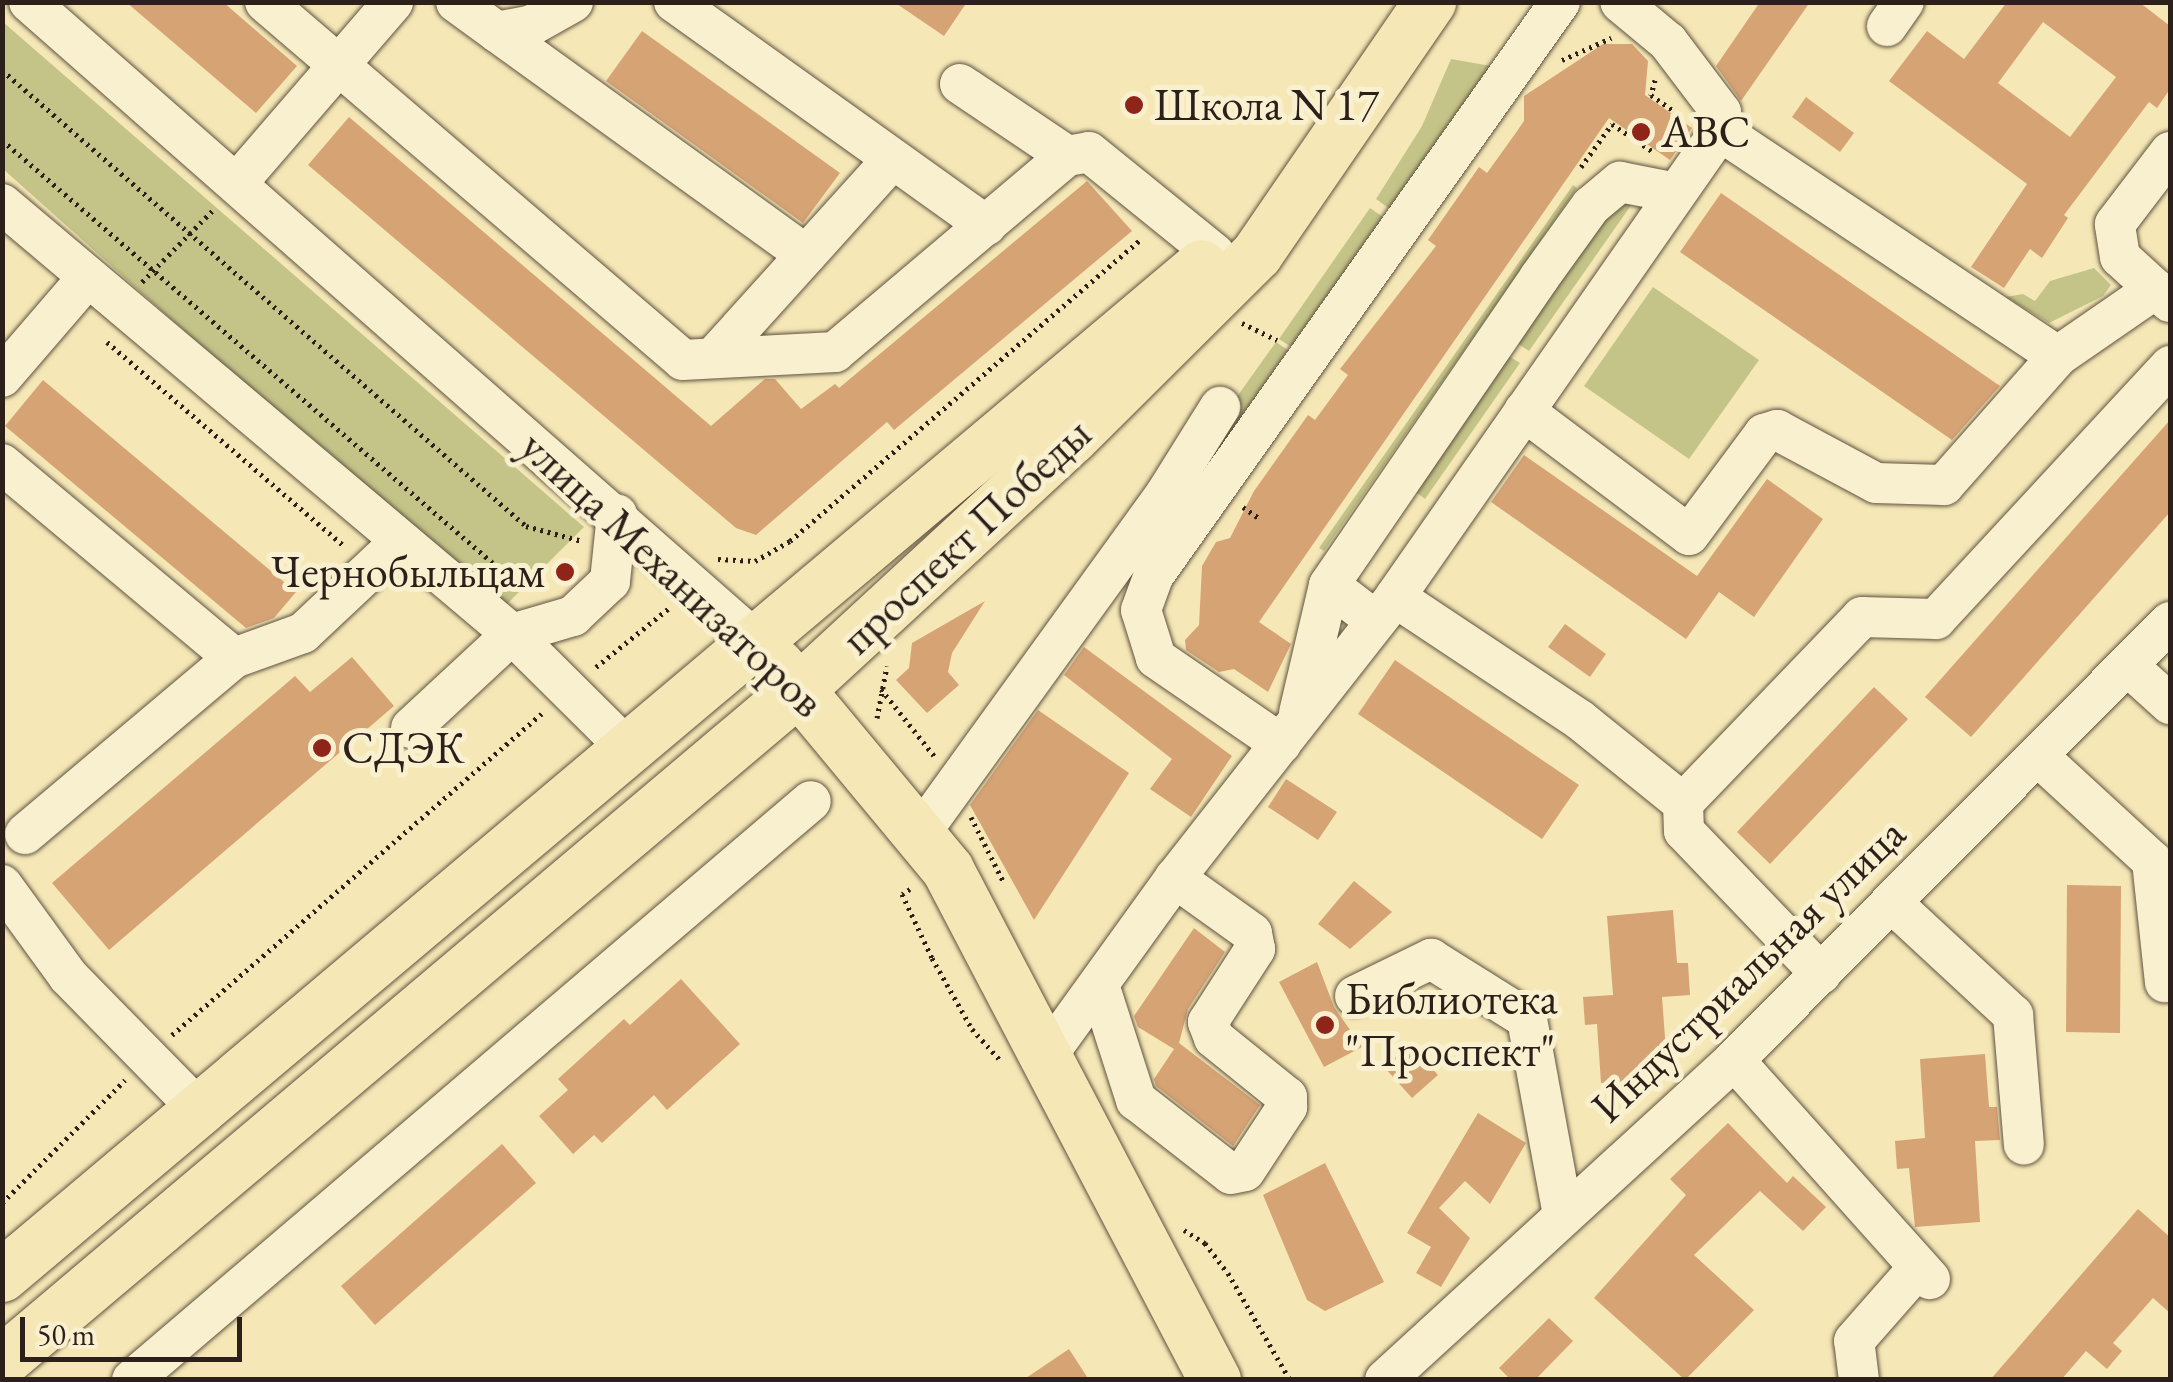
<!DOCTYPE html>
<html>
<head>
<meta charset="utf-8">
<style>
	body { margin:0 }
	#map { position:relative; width:2173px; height:1382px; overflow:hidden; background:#f6e8b6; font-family:"EB Garamond",serif }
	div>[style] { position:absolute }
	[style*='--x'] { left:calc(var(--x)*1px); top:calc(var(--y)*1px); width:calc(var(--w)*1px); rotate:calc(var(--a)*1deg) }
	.green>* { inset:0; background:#c4c488 }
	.building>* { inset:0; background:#d6a375 }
	.path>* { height:5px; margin-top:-2.5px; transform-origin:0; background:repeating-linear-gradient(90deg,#2d201a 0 2.5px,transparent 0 7.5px) }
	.roads { filter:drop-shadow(0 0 2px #5f5241) drop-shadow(0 0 2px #5f5241) }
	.minor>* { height:40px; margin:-20px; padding:0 20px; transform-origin:20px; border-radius:20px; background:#f9f0d0 }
	.major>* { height:52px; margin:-26px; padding:0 26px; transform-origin:26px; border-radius:26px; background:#f6e8b6 }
	.dots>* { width:28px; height:28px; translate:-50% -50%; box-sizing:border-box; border:5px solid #f9f0d0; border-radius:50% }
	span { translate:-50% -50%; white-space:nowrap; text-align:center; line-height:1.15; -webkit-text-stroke:10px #f9f0d0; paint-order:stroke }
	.poi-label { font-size:45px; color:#2d201a }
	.left { translate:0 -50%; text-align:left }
	.right { translate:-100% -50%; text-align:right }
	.street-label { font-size:45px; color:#2d201a }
	.frame { position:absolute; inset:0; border:5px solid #2d201a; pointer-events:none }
	.scale { position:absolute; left:20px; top:1317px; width:222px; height:45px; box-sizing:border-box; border:5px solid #2d201a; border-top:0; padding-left:12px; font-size:30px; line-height:35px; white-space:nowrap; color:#2d201a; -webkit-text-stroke:8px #f9f0d0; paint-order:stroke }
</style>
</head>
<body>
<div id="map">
	<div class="green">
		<i style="clip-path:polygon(3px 22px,584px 527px,499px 612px,3px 169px)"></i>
		<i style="clip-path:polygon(1451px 59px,1497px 67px,1402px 218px,1376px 199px,1422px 126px)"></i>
		<i style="clip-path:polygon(1573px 185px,1577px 188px,1324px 551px,1319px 548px)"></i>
		<i style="clip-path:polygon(1610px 196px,1632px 204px,1529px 351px,1518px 344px,1596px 231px)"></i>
		<i style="clip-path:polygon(1370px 208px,1396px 226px,1305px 356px,1279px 339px)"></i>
		<i style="clip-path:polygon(2094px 268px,2111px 285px,2103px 296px,2049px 323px,2006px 297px,2023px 294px,2035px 301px,2050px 281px)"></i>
		<i style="clip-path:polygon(1653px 287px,1759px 360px,1689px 459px,1584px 386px)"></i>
		<i style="clip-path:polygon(1276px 342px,1302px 360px,1203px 498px,1179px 478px)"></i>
		<i style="clip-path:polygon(1509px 356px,1520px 363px,1425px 499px,1413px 490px)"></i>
	</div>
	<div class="building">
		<i style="clip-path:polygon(126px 2px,223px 2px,297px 66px,256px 113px)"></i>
		<i style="clip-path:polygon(894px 2px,967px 2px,944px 36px)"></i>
		<i style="clip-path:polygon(1760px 2px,1810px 2px,1741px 101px,1716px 66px)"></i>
		<i style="clip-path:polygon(evenodd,2007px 2px,2139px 2px,2170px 26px,2170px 89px,2157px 108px,2149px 102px,2064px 215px,2068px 218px,2042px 258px,2030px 249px,2004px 288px,1971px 267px,2027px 184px,1889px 81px,1927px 31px,1964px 59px,2007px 2px,2043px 22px,2116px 77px,2070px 137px,1998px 83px,2043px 22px)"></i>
		<i style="clip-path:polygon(642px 31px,840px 173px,803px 223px,606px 81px)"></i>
		<i style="clip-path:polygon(1603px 44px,1632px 44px,1648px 61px,1645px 95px,1692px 128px,1670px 160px,1609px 118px,1259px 622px,1291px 644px,1268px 692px,1234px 669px,1219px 672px,1186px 650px,1185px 640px,1199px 625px,1202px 566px,1216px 542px,1230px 538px,1254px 491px,1308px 415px,1315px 420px,1348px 375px,1340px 369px,1436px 246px,1428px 240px,1479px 167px,1487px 173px,1515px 134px,1524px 121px,1524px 96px)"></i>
		<i style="clip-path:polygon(1806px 97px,1854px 133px,1840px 152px,1792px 117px)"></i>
		<i style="clip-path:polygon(349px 117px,711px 426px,765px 379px,775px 379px,801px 409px,835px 384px,839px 388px,1087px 181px,1132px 231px,894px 430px,887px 422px,756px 535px,736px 528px,308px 165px)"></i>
		<i style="clip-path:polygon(1721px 193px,2000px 386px,1952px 440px,1680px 252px)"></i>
		<i style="clip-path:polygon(43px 380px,296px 592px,274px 618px,246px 628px,5px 426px)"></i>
		<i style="clip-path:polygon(2170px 420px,2170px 512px,1971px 737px,1925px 697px)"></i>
		<i style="clip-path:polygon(1524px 455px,1697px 576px,1767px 479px,1823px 519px,1754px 617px,1719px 592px,1686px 639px,1491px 502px)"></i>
		<i style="clip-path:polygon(985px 601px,952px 653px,948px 672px,959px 685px,927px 713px,896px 680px,909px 668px,912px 643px)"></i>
		<i style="clip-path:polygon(1565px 624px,1606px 654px,1590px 677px,1548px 647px)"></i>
		<i style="clip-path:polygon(1084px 647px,1232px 756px,1191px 817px,1150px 789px,1172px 759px,1064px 675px)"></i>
		<i style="clip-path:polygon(352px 657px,394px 706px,109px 950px,52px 883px,295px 676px,310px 692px)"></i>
		<i style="clip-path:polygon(1395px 660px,1579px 785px,1542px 839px,1358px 714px)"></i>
		<i style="clip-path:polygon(1874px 687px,1908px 719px,1770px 864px,1737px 832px)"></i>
		<i style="clip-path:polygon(1038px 710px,1129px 773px,1034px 920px,970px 805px)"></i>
		<i style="clip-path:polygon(1286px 779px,1337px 812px,1318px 840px,1268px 807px)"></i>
		<i style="clip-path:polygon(1354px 881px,1392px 912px,1350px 949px,1318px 924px)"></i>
		<i style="clip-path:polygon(2067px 885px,2121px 886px,2120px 1033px,2066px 1032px)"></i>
		<i style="clip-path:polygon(1673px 910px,1677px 963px,1688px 963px,1690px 995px,1662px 997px,1668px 1078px,1601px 1083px,1597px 1024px,1585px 1025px,1583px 997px,1613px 995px,1607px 916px)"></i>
		<i style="clip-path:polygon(1194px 928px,1225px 952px,1188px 1009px,1179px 1043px,1260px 1105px,1233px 1146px,1156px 1086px,1154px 1079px,1174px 1049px,1138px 1027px,1134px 1016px)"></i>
		<i style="clip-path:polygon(1317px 962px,1334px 1007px,1362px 1047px,1324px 1067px,1279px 982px)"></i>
		<i style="clip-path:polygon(681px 979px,740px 1044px,667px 1110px,654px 1095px,602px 1143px,594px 1135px,573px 1154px,539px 1116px,568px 1090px,558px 1079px,624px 1019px,630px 1025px)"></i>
		<i style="clip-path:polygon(1410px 1044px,1438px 1075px,1412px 1098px,1384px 1067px)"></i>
		<i style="clip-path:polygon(1985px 1054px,1989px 1107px,1997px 1107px,2000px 1140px,1975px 1141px,1980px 1222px,1915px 1227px,1909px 1168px,1897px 1169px,1895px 1141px,1925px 1138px,1920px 1059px)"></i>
		<i style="clip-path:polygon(1478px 1113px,1526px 1143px,1490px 1204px,1465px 1181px,1439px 1208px,1470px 1238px,1441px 1287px,1416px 1273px,1431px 1247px,1407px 1233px)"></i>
		<i style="clip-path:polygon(1728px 1123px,1787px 1183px,1793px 1176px,1826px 1207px,1803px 1231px,1760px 1191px,1694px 1255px,1754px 1310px,1685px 1380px,1594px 1298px,1686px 1195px,1670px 1179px)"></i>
		<i style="clip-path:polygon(502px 1144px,536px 1183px,375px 1325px,341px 1286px)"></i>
		<i style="clip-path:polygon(1325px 1163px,1384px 1282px,1325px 1311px,1307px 1300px,1263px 1195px)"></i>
		<i style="clip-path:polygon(2138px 1209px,2170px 1237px,2170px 1313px,2153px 1298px,2113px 1343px,2122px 1351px,2107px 1369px,2086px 1351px,2061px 1380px,1990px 1380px)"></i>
		<i style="clip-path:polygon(1549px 1318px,1573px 1341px,1535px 1380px,1511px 1380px,1499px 1368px)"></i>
		<i style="clip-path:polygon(1069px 1349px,1089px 1380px,1023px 1380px)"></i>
	</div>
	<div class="path">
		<i style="--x:1562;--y:60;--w:54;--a:-24.2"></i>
		<i style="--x:2;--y:70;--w:695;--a:41.03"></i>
		<i style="--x:526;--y:526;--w:58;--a:15"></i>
		<i style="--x:1655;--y:80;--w:16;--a:105"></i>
		<i style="--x:1651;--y:95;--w:28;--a:35"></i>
		<i style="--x:2;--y:140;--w:649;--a:40.75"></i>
		<i style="--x:494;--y:564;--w:12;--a:76"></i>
		<i style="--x:1581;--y:167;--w:53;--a:-54.2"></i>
		<i style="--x:1612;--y:124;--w:52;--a:34"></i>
		<i style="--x:142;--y:282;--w:104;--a:-45.4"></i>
		<i style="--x:1242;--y:323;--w:39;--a:26"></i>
		<i style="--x:107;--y:342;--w:314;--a:40.7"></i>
		<i style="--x:1243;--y:507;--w:19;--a:35"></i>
		<i style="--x:718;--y:559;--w:37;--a:3"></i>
		<i style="--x:755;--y:561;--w:40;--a:-29.7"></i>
		<i style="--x:790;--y:541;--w:463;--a:-40.7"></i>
		<i style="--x:596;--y:667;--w:94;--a:-38.9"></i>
		<i style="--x:881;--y:689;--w:87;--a:51.5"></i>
		<i style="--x:877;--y:718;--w:53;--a:-79.1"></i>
		<i style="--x:971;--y:817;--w:74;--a:63.4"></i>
		<i style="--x:910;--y:889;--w:9;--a:148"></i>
		<i style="--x:902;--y:894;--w:71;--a:64.9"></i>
		<i style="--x:932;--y:958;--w:81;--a:60.6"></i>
		<i style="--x:972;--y:1029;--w:42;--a:47.9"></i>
		<i style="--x:172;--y:1035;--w:494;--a:-41"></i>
		<i style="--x:2;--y:1203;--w:174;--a:-45"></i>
		<i style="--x:1184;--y:1230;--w:25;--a:32"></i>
		<i style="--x:1205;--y:1243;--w:38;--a:53"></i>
		<i style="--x:1228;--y:1273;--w:124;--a:59.9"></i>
	</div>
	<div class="roads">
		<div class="minor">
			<i style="--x:29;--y:2;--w:969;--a:41.32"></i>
			<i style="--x:265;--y:2;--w:550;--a:40.58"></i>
			<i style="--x:683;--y:360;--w:152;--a:-3"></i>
			<i style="--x:835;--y:352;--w:304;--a:-40.2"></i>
			<i style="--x:1067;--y:156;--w:22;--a:-10"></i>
			<i style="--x:1089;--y:152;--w:162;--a:39"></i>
			<i style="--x:456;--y:2;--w:51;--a:36.2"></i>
			<i style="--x:497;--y:32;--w:36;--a:-11"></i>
			<i style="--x:532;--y:25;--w:47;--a:-29.3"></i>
			<i style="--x:674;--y:2;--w:384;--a:35.6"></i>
			<i style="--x:1887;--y:26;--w:29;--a:-55"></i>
			<i style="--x:497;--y:32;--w:381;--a:35.8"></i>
			<i style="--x:960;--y:84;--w:129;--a:33.9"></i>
			<i style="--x:1720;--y:131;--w:406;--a:33.7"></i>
			<i style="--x:2058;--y:356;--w:118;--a:-34.6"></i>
			<i style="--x:2155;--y:289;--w:20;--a:41"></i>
			<i style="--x:237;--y:183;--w:239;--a:-49.2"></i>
			<i style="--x:2;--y:204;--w:667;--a:40.14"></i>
			<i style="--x:512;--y:634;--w:168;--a:44.8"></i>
			<i style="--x:2155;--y:289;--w:47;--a:-137.6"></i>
			<i style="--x:2120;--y:257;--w:33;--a:-99"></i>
			<i style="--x:2115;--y:224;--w:91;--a:-52.6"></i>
			<i style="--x:713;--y:358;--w:268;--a:-47.9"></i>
			<i style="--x:2;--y:377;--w:132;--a:-49.3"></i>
			<i style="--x:1524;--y:411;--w:206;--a:36.9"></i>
			<i style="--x:1689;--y:535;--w:126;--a:-53.4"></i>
			<i style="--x:1764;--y:434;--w:14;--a:-17"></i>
			<i style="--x:1777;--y:430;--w:112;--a:28.2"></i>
			<i style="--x:1876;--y:483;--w:68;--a:1.7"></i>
			<i style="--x:1944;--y:485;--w:172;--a:-48.5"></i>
			<i style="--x:2;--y:464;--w:302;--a:39.9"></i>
			<i style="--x:234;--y:658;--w:73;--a:-19.9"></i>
			<i style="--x:303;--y:633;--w:134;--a:-43.2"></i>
			<i style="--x:1395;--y:597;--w:222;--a:33.6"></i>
			<i style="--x:1580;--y:720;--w:132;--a:38.9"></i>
			<i style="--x:1683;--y:803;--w:28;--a:88"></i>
			<i style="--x:1684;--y:831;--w:198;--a:46.2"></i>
			<i style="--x:1376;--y:621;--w:59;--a:-142.5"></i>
			<i style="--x:1329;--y:585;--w:372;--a:-55.6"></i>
			<i style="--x:1539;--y:278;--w:89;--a:-54.2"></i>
			<i style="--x:1591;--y:206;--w:38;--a:-40"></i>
			<i style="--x:1620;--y:182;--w:57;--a:11.1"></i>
			<i style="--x:2128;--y:666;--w:57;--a:42.1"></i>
			<i style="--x:1299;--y:713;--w:131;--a:-76.8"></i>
			<i style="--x:411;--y:728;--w:138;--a:-42.9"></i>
			<i style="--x:512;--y:634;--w:64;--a:-16.4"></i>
			<i style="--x:573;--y:616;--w:51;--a:-43.4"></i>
			<i style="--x:610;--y:581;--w:67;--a:-84"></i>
			<i style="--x:1281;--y:744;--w:152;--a:-145.5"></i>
			<i style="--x:1156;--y:658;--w:50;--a:-107.4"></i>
			<i style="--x:1141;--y:610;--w:37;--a:-70"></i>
			<i style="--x:1154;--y:575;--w:702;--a:-54.68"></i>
			<i style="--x:2038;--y:756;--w:155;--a:42.6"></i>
			<i style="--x:2152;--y:861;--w:122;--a:83.9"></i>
			<i style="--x:1683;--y:803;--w:258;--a:-46.1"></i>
			<i style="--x:1862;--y:617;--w:74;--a:1.5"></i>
			<i style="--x:1936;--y:619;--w:345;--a:-47.2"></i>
			<i style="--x:921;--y:832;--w:416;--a:-54.1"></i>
			<i style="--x:1165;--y:495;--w:104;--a:-58"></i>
			<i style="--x:25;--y:834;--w:273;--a:-40.1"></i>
			<i style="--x:2;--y:885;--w:112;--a:54"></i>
			<i style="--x:68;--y:976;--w:187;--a:45.6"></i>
			<i style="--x:1892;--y:903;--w:165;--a:42.8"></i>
			<i style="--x:2013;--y:1015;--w:130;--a:85.2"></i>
			<i style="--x:1100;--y:988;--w:118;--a:72.2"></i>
			<i style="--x:1136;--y:1100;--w:120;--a:37.9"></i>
			<i style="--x:1231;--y:1174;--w:14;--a:-12"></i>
			<i style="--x:1245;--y:1171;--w:77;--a:-56.7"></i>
			<i style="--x:1287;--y:1107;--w:10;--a:-90"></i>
			<i style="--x:1287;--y:1097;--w:94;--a:-141.1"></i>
			<i style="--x:1214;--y:1038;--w:17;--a:-111"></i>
			<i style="--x:1208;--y:1022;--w:87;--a:-57.2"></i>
			<i style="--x:1255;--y:949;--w:16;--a:-101"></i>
			<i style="--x:1252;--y:933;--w:95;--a:-144.5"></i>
			<i style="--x:1355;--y:996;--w:85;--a:-26"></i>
			<i style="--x:1431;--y:959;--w:113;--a:32"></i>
			<i style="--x:1527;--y:1019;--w:200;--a:79.6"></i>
			<i style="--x:1734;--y:1060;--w:294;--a:48.2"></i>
			<i style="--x:1043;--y:1061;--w:226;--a:-54.2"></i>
			<i style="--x:1175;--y:878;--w:357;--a:-51.9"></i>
			<i style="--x:1395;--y:597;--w:568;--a:-55.11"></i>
			<i style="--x:1720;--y:131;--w:19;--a:-87"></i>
			<i style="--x:1721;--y:112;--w:88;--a:-127.1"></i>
			<i style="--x:1668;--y:42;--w:62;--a:-140.2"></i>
			<i style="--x:132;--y:1380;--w:892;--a:-40.46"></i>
			<i style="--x:1385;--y:1380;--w:473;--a:-42.5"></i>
			<i style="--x:1734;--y:1060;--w:618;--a:-45.13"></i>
			<i style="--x:1859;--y:1380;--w:39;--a:-97"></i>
			<i style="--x:1854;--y:1341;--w:98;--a:-48.7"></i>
		</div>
		<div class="major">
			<i style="--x:778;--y:665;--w:266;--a:50.3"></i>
			<i style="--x:948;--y:870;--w:576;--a:62.37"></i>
			<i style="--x:2;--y:1276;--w:1568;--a:-40.09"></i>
			<i style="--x:2;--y:1362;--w:1045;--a:-40.15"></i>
			<i style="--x:801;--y:688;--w:369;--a:-42.7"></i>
			<i style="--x:1072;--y:438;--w:261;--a:-44.8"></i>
			<i style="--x:1257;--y:254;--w:306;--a:-55.5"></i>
		</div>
	</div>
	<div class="dots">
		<i style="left:1134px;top:105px;background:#8f2418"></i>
		<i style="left:1641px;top:132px;background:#8f2418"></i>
		<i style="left:565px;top:572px;background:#8f2418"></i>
		<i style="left:322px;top:748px;background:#8f2418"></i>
		<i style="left:1325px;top:1025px;background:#8f2418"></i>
	</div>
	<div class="poi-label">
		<span class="left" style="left:1154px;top:105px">Школа N 17</span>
		<span class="left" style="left:1661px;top:132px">АВС</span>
		<span class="right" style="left:545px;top:572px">Чернобыльцам</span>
		<span class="left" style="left:342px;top:748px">СДЭК</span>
		<span class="left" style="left:1345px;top:1025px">Библиотека<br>"Проспект"</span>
	</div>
	<div class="street-label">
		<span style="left:966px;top:536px;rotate:-43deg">проспект Победы</span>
		<span style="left:672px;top:574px;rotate:43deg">улица Механизаторов</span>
		<span style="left:1748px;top:970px;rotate:-44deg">Индустриальная улица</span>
	</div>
	<div class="frame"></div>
	<div class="scale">50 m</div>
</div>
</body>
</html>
